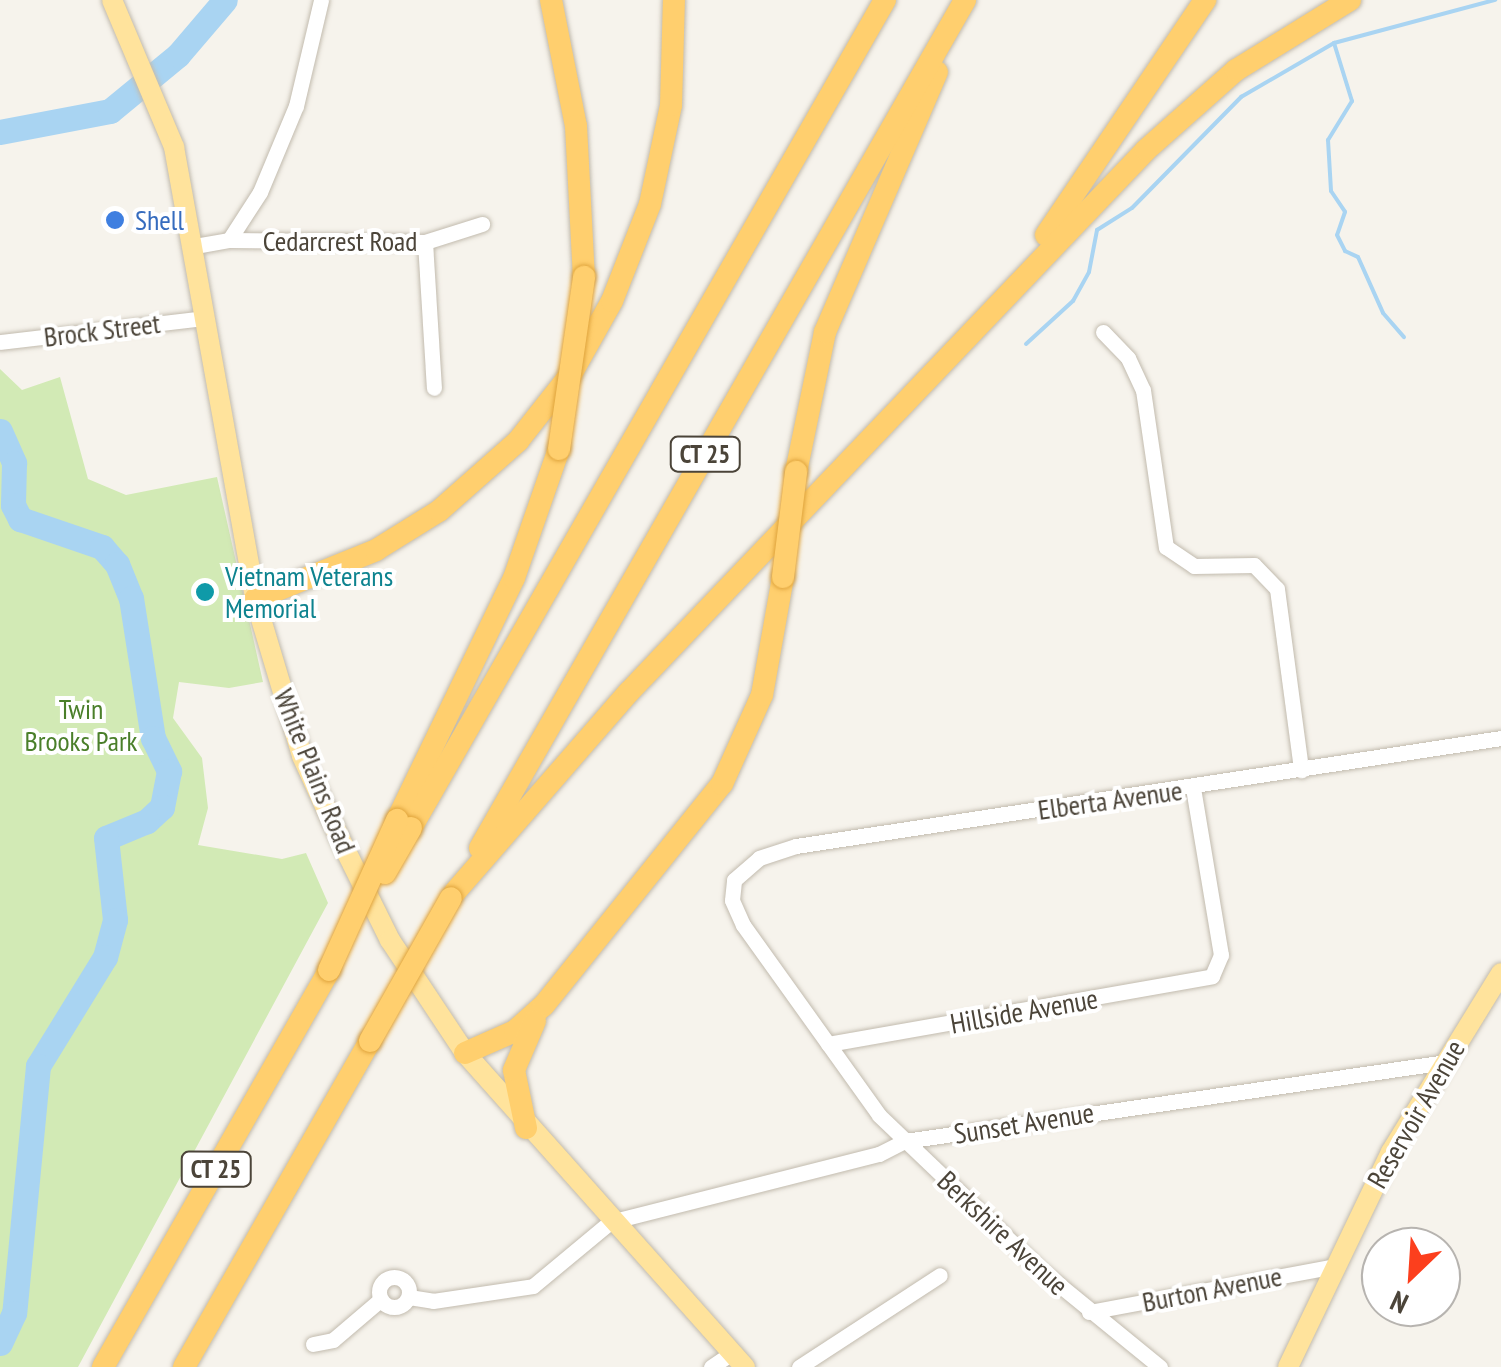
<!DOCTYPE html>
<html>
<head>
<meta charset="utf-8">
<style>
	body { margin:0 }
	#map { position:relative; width:1501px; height:1367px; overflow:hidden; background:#f6f3ec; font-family:"PT Sans Narrow",sans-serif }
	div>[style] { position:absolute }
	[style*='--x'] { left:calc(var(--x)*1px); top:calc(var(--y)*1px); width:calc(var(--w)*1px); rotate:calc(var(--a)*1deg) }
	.green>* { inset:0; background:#d2eab5 }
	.stream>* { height:4px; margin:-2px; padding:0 2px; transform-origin:2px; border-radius:2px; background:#a9d4f2 }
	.river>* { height:25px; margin:-12.5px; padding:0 12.5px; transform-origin:12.5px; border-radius:12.5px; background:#a9d4f2 }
	.roads { filter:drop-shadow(0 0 2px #c2bbae) drop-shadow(0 0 2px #c2bbae) }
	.minor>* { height:15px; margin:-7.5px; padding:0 7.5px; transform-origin:7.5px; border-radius:7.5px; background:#fff }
	.minor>.ring { margin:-7.5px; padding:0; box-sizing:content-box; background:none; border:15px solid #fff; border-radius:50% }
	.major>* { height:20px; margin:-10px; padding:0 10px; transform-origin:10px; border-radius:10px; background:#ffe39c }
	.highway>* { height:22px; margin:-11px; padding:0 11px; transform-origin:11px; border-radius:11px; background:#ffcf6e }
	.bridges { filter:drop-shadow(0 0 2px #e0a43c) drop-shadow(0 0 2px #e0a43c) }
	.highway-bridge>* { height:22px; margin:-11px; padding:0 11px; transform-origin:11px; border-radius:11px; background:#ffcf6e }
	.dots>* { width:28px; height:28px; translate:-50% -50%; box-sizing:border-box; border:5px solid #fff; border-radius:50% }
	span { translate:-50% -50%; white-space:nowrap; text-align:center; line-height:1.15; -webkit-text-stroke:8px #fff; paint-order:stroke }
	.shield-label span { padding:2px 8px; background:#fff; border:2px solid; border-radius:8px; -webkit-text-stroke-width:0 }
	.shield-label { font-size:25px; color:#4b4439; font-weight:700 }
	.shop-label { font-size:28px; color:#366cbe }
	.left { translate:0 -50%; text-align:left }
	.street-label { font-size:28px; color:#4b4439 }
	.culture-label { font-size:28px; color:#0d838f }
	.park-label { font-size:28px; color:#4a7f2a }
	.north { position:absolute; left:1361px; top:1227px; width:100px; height:100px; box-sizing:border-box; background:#fff; border:2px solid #b7b4b0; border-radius:50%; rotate:205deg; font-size:28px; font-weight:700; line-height:40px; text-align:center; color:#4b4439 }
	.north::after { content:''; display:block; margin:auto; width:35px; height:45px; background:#fc3f1d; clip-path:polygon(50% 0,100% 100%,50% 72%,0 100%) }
</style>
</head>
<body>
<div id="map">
	<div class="green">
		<i style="clip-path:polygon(0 369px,22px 390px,60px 377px,88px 479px,126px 495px,217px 477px,263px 682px,229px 688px,179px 682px,173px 718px,202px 758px,208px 808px,198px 845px,282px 859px,306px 853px,328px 903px,78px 1367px,0 1367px)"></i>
	</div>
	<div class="stream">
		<i style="--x:1334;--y:43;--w:61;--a:72.8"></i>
		<i style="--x:1352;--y:101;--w:46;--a:121.6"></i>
		<i style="--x:1328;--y:140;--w:51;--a:86.6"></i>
		<i style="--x:1331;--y:191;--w:25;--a:56"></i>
		<i style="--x:1345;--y:212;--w:24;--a:109"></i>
		<i style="--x:1337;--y:235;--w:18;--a:63"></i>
		<i style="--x:1345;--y:251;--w:14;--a:25"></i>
		<i style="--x:1358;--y:257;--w:61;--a:65.9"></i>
		<i style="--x:1383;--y:313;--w:32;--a:49"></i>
		<i style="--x:1026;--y:344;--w:64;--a:-42.5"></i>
		<i style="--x:1073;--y:301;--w:33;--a:-61"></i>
		<i style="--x:1089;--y:272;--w:43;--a:-79.2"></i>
		<i style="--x:1097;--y:230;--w:41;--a:-32.2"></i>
		<i style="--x:1132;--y:208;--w:156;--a:-45.5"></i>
		<i style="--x:1241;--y:97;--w:108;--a:-30.1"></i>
		<i style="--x:1334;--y:43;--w:167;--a:-15"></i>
	</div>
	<div class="river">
		<i style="--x:0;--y:132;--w:112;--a:-10.8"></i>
		<i style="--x:110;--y:111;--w:88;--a:-39.5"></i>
		<i style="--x:178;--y:55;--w:72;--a:-49.5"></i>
		<i style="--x:0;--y:431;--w:35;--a:66"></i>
		<i style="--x:14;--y:463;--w:42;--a:91.4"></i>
		<i style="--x:13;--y:505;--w:16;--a:63"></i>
		<i style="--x:20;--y:519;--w:87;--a:18.9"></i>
		<i style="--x:102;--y:547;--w:23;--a:49"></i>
		<i style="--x:117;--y:564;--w:37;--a:68"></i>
		<i style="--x:131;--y:598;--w:142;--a:81.1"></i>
		<i style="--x:153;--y:738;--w:37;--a:64"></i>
		<i style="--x:169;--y:771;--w:37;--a:101"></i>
		<i style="--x:162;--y:807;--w:21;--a:137"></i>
		<i style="--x:147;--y:821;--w:44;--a:157.5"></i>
		<i style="--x:106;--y:838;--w:82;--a:83.7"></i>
		<i style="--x:115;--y:920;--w:38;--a:105"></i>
		<i style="--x:105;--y:957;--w:128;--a:121.6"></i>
		<i style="--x:38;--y:1066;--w:248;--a:95.5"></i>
		<i style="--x:14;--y:1313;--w:33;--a:115"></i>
	</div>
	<div class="roads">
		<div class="minor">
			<i style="--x:229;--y:240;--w:57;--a:-57.1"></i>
			<i style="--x:260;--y:192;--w:93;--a:-67.3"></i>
			<i style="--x:296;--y:106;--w:109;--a:-76.7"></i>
			<i style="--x:425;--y:242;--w:146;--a:86.5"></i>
			<i style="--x:195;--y:246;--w:35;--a:-10"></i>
			<i style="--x:229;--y:240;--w:196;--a:0.6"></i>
			<i style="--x:425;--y:242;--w:60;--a:-17.5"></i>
			<i style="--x:1103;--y:332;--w:36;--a:46"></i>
			<i style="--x:1128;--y:358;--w:35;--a:65"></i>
			<i style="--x:1143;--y:390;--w:159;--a:81.7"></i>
			<i style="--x:1166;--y:547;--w:34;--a:34"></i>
			<i style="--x:1194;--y:566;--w:60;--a:-1"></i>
			<i style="--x:1254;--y:565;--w:33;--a:46"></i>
			<i style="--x:1277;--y:589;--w:183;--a:82.4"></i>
			<i style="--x:0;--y:342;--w:206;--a:-6.7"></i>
			<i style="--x:828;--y:1044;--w:390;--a:-10"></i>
			<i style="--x:1212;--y:976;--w:23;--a:-67"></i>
			<i style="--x:1221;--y:955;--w:170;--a:-99.5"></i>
			<i class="ring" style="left:379px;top:1277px;width:15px;height:15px"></i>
			<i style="--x:409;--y:1297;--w:24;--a:9"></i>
			<i style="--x:433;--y:1301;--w:101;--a:-8.5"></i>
			<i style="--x:533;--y:1286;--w:100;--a:-39.7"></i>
			<i style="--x:610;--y:1222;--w:277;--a:-14.2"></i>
			<i style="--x:879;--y:1154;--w:29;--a:-27"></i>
			<i style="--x:905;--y:1141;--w:547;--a:-8.31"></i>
			<i style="--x:1089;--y:1312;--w:250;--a:-10.6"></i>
			<i style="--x:313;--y:1344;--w:20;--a:-11"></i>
			<i style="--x:333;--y:1340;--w:62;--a:-40.4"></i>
			<i style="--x:711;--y:1367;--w:25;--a:-34"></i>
			<i style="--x:799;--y:1367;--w:168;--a:-33.1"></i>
			<i style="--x:1160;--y:1367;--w:154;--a:-140.8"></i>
			<i style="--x:1041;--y:1270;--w:224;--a:-136.3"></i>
			<i style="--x:879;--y:1115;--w:234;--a:-125.6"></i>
			<i style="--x:743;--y:925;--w:27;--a:-114"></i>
			<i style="--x:732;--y:900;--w:20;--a:-84"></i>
			<i style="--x:734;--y:880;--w:33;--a:-41"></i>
			<i style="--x:759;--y:858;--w:39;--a:-18"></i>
			<i style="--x:796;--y:846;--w:713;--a:-8.71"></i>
		</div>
		<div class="major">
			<i style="--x:112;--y:0;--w:160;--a:67.1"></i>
			<i style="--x:174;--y:147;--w:459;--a:79.8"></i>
			<i style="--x:255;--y:599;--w:164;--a:73.3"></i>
			<i style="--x:302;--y:756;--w:91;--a:65.4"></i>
			<i style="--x:340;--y:839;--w:113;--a:63.7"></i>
			<i style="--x:390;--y:940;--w:136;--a:56.4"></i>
			<i style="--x:465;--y:1053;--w:421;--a:48.3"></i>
			<i style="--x:1288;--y:1367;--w:238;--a:-64.4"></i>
			<i style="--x:1391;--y:1152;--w:210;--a:-58.4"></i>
		</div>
		<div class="highway">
			<i style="--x:551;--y:0;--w:128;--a:78.8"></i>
			<i style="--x:576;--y:126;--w:151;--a:87"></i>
			<i style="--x:1046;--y:235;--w:284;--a:-55.9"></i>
			<i style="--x:796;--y:472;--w:143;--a:-78.3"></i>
			<i style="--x:825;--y:332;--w:283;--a:-66.7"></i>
			<i style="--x:255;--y:599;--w:131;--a:-22"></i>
			<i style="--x:376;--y:550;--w:74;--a:-31.8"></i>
			<i style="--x:439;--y:511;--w:106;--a:-41.5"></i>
			<i style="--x:518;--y:441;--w:85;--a:-51.7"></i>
			<i style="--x:571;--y:374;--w:84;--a:-60.7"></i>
			<i style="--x:612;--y:301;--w:104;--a:-68.6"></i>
			<i style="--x:650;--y:204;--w:101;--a:-78"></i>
			<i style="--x:671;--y:105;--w:105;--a:-88.4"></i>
			<i style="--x:397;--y:820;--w:269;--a:-64.2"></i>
			<i style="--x:514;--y:578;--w:137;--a:-70.8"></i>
			<i style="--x:411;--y:828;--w:954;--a:-60.21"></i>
			<i style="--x:480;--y:848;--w:977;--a:-60.23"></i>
			<i style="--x:455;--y:892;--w:265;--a:-49"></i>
			<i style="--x:629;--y:692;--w:749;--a:-46.35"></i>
			<i style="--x:1146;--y:150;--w:120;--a:-41.6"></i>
			<i style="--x:1236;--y:70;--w:134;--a:-31.6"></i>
			<i style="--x:465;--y:1053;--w:55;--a:-23.7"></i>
			<i style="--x:515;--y:1031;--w:39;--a:-42"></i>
			<i style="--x:544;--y:1005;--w:284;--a:-51.2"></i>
			<i style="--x:722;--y:784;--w:98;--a:-65.8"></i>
			<i style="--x:762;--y:695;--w:120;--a:-79.9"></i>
			<i style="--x:526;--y:1128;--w:59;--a:-101.7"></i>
			<i style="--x:514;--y:1070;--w:53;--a:-66.8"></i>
			<i style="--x:103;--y:1367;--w:457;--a:-60.3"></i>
			<i style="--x:184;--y:1367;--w:375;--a:-60.3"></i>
		</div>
	</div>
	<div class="bridges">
		<div class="highway-bridge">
			<i style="--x:559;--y:449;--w:174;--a:-81.7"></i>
			<i style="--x:783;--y:577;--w:106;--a:-82.9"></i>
			<i style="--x:385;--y:873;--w:52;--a:-60"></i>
			<i style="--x:329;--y:970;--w:165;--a:-65.6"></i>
			<i style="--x:370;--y:1041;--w:164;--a:-60.5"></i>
		</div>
	</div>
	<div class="dots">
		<i style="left:115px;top:220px;background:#3f7fe0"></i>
		<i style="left:205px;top:592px;background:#0f9aa8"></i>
	</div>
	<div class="shield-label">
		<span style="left:705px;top:454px">CT 25</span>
		<span style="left:216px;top:1169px">CT 25</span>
	</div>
	<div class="shop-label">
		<span class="left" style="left:135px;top:220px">Shell</span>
	</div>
	<div class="street-label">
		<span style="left:340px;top:241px">Cedarcrest Road</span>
		<span style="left:102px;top:330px;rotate:-7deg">Brock Street</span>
		<span style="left:315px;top:771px;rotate:68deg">White Plains Road</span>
		<span style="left:1110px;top:800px;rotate:-8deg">Elberta Avenue</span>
		<span style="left:1024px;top:1011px;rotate:-10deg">Hillside Avenue</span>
		<span style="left:1416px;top:1114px;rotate:-60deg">Reservoir Avenue</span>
		<span style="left:1024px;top:1123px;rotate:-9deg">Sunset Avenue</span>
		<span style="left:1003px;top:1233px;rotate:43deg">Berkshire Avenue</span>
		<span style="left:1212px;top:1289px;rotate:-11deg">Burton Avenue</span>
	</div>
	<div class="culture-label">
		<span class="left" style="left:225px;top:592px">Vietnam Veterans<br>Memorial</span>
	</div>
	<div class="park-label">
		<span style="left:81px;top:725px">Twin<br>Brooks Park</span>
	</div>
	<div class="north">N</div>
</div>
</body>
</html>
